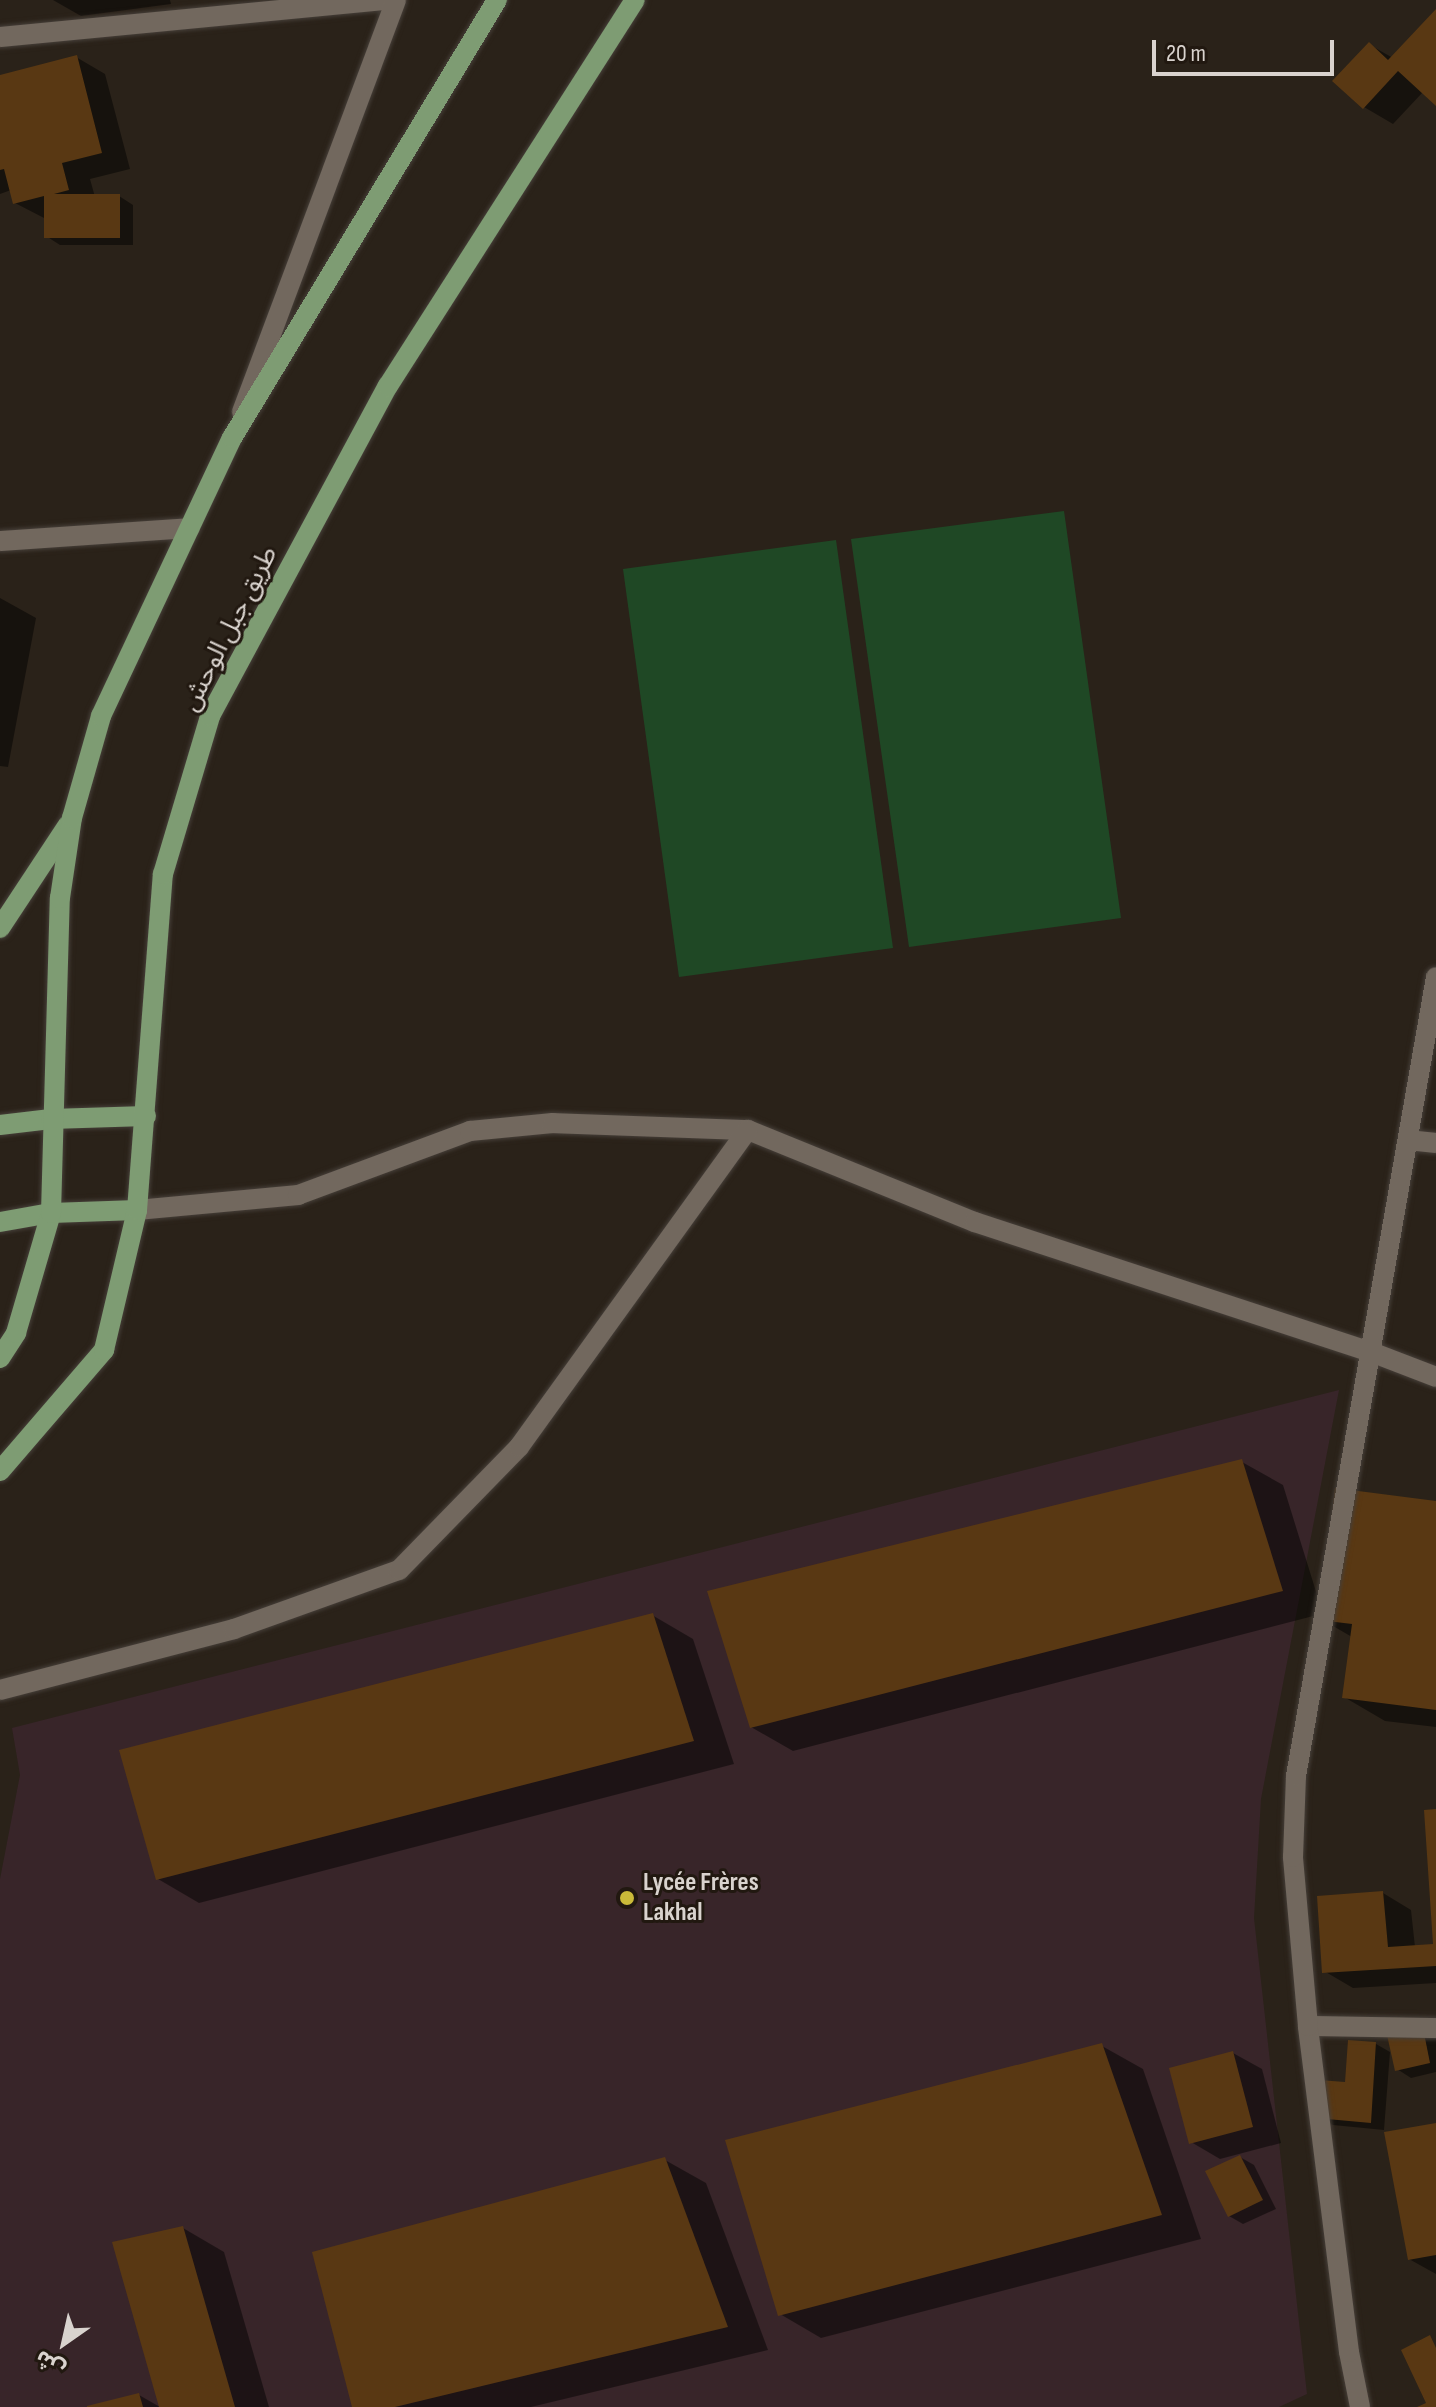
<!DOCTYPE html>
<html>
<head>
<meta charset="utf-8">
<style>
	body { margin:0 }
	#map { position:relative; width:1436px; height:2407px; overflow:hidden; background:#2a2219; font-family:"Sofia Sans Condensed","Noto Sans Arabic",sans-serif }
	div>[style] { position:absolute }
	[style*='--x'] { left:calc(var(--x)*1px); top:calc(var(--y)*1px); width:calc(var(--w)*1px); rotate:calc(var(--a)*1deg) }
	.education>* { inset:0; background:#382529 }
	.green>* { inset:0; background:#1f4825 }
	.shadow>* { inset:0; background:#0007 }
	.building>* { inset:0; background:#593813 }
	.roads { filter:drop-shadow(0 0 2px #463f39) drop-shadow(0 0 2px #463f39) }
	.minor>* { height:20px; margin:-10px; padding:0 10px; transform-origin:10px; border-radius:10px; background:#72685e }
	.major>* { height:20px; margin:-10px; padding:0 10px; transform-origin:10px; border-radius:10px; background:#7e9c73 }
	.dots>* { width:22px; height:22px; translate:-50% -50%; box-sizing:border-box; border:4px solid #211810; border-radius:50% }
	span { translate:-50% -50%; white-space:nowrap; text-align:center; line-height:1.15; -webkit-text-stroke:6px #211810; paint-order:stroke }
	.street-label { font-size:26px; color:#d9d3ce }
	.poi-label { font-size:26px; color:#d9d3ce; font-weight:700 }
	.left { translate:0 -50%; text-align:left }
	.north { position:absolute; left:24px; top:2303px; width:80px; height:80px; -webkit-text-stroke:6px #211810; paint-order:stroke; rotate:214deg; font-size:22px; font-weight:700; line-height:32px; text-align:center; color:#d9d3ce }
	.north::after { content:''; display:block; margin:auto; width:28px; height:36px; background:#d9d3ce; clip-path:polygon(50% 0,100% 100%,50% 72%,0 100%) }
	.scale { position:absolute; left:1152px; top:40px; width:182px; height:36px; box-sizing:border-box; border:4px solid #d9d3ce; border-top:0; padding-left:10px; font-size:24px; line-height:28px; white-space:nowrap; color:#d9d3ce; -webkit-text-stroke:6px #211810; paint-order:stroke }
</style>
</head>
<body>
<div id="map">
	<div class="education">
		<i style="clip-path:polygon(1339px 1390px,1261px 1799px,1254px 1918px,1307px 2394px,1279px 2407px,0 2407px,0 1879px,20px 1775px,12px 1728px)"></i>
	</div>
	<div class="green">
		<i style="clip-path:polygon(1064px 511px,1121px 918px,909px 947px,851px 539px)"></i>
		<i style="clip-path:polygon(836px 540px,893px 948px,679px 977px,623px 569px)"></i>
	</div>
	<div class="shadow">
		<i style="clip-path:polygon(53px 0,170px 0,171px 4px,81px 16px)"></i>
		<i style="clip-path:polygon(1436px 12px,1436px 103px,1423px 92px,1393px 124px,1364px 107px,1370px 45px,1393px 58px)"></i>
		<i style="clip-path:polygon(76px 57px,105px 74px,130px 169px,90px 179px,95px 197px,119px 196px,133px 205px,133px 245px,60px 245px,46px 236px,46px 219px,15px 203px,11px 190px,0 194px,0 77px)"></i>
		<i style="clip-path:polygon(0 598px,36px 618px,8px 767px,0 766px)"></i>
		<i style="clip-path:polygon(1242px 1462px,1283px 1485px,1322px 1611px,1436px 1503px,1436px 1727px,1385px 1721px,1344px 1697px,1352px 1637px,1321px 1619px,1321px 1614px,793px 1751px,751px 1727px)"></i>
		<i style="clip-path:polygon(652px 1615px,693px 1639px,734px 1764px,199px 1903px,158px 1879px)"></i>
		<i style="clip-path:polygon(1436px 1811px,1436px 1983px,1353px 1988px,1324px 1971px,1383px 1893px,1411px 1910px,1415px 1947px,1435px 1946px)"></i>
		<i style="clip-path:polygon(1388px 2028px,1436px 2034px,1436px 2072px,1411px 2078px,1397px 2069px)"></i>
		<i style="clip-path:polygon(1376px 2044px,1390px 2052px,1384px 2130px,1333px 2125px,1319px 2117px)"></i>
		<i style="clip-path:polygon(1102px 2046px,1143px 2069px,1201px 2239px,821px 2338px,780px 2314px)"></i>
		<i style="clip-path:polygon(1233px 2053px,1262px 2069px,1281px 2143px,1220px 2159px,1191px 2142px)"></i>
		<i style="clip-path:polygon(1436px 2125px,1436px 2274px,1409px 2259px)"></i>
		<i style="clip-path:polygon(1240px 2157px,1254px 2165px,1276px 2209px,1243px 2224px,1229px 2216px)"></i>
		<i style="clip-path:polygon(665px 2160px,706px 2183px,768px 2350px,531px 2407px,354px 2407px)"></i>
		<i style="clip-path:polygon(183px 2228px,224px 2252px,269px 2407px,161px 2407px)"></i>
		<i style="clip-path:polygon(139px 2395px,160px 2407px,91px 2407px)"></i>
	</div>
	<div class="building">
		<i style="clip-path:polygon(1436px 9px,1436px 106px,1398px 71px,1363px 109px,1332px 81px,1369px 42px,1388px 60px)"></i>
		<i style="clip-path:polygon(77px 55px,102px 153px,62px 163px,69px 190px,54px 194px,120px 194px,120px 238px,44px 238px,44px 196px,13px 204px,4px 169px,0 170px,0 75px)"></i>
		<i style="clip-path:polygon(1242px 1459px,1283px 1591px,750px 1728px,707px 1591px)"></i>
		<i style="clip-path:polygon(1335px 1488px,1436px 1501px,1436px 1710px,1342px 1698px,1352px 1624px,1319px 1620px)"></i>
		<i style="clip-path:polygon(653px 1613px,694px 1741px,156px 1880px,119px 1750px)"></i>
		<i style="clip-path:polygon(1436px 1809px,1436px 1966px,1322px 1973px,1317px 1896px,1383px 1891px,1388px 1947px,1433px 1944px,1424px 1810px)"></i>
		<i style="clip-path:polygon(1421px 2018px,1430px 2063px,1395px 2071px,1385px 2026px)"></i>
		<i style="clip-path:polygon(1348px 2040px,1376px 2042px,1371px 2123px,1316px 2118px,1319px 2080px,1345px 2082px)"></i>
		<i style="clip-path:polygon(1102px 2043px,1162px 2215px,778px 2316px,725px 2140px)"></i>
		<i style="clip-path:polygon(1233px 2051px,1253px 2127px,1189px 2144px,1169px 2068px)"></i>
		<i style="clip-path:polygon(1436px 2123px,1436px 2255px,1408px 2260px,1384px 2132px)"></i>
		<i style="clip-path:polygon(1240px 2155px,1263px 2200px,1228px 2217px,1205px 2171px)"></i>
		<i style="clip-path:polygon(665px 2157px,728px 2327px,395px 2407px,352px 2407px,312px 2252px)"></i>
		<i style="clip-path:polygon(183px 2226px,235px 2407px,159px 2407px,112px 2242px)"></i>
		<i style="clip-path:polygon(1430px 2335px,1436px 2348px,1436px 2407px,1417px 2407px,1426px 2403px,1401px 2350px)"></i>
		<i style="clip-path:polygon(139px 2393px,143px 2407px,87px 2407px,87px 2406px)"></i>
	</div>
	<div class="roads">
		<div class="minor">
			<i style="--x:0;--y:37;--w:386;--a:-5.5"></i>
			<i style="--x:242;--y:412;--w:440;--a:-69.5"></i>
			<i style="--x:0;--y:541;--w:190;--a:-3.9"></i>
			<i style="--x:1408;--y:1140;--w:28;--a:6"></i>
			<i style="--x:137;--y:1210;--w:162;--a:-5.3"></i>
			<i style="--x:298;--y:1195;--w:184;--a:-20.4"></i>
			<i style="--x:470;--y:1131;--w:83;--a:-5.5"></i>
			<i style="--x:553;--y:1123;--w:195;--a:2.1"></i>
			<i style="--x:748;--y:1130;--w:245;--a:22.1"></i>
			<i style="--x:975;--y:1222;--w:417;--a:18.2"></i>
			<i style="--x:1371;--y:1352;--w:70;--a:21"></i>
			<i style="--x:0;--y:1690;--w:242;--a:-14.6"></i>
			<i style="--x:234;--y:1629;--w:175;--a:-19.7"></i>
			<i style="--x:399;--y:1570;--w:172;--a:-45.7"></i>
			<i style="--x:519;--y:1447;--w:391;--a:-54.2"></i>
			<i style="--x:1308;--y:2026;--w:128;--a:0.9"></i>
			<i style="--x:1360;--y:2407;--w:56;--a:-101.3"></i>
			<i style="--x:1349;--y:2352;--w:329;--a:-97.2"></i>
			<i style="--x:1308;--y:2026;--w:170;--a:-95.1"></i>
			<i style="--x:1293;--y:1857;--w:81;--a:-87.9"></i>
			<i style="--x:1296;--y:1776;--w:811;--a:-80.06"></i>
		</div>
		<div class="major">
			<i style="--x:0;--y:928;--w:123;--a:-56.6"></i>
			<i style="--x:0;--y:1125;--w:51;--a:-6.7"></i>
			<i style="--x:51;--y:1119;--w:95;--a:-1.8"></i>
			<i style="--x:0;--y:1222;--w:52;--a:-10"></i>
			<i style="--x:51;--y:1213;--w:86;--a:-2"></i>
			<i style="--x:0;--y:1358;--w:30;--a:-57"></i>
			<i style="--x:16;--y:1333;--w:125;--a:-73.7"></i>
			<i style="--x:51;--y:1213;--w:315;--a:-88.4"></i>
			<i style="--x:60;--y:898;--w:81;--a:-81.5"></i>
			<i style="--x:72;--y:818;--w:106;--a:-74.1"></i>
			<i style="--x:101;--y:716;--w:307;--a:-64.8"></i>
			<i style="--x:232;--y:438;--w:512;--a:-58.83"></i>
			<i style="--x:0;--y:1471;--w:160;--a:-49.3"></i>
			<i style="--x:104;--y:1350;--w:144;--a:-76.7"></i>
			<i style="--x:137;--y:1210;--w:337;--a:-85.6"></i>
			<i style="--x:163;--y:874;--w:165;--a:-73.4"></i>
			<i style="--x:210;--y:716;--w:375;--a:-61.7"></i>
			<i style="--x:388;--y:386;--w:458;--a:-57.4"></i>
		</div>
	</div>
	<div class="dots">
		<i style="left:627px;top:1898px;background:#caba39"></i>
	</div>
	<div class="street-label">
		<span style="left:230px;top:629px;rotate:-63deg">طريق جبل الوحش</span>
	</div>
	<div class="poi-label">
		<span class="left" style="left:643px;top:1898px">Lycée Frères<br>Lakhal</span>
	</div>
	<div class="north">ش</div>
	<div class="scale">20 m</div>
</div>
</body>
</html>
